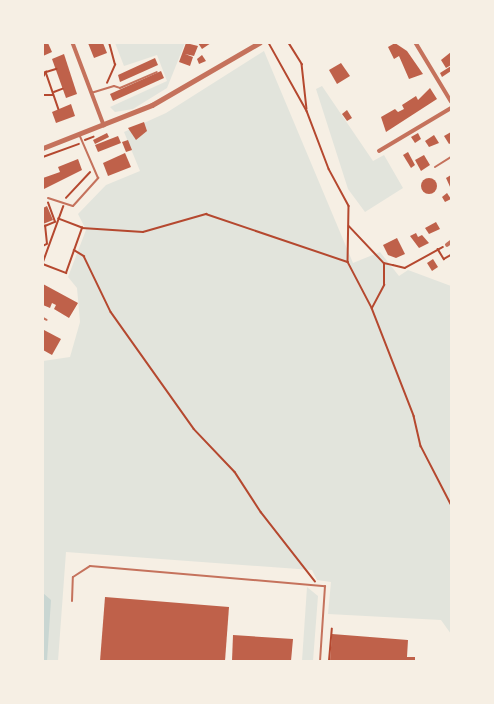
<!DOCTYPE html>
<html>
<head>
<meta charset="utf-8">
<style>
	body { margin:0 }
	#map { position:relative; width:494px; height:704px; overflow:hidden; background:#f6efe4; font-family:"Noto Sans",sans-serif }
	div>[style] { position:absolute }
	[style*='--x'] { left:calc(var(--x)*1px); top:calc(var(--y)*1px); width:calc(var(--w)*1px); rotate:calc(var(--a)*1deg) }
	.green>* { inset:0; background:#e2e4dc }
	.water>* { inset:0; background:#c9d6d2 }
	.building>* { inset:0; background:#bf614a }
	.round { border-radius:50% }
	.path>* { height:1.5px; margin:-0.75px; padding:0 0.75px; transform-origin:0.75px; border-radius:0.75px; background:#b5482f }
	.service>* { height:2px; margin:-1px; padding:0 1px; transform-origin:1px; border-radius:1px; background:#c5725c }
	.minor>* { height:3.5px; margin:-1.75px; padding:0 1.75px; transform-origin:1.75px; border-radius:1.75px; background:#c5725c }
	.tertiary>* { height:4.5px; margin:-2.25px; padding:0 2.25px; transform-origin:2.25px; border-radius:2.25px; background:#c5725c }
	span { translate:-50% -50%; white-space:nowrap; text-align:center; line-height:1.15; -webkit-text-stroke:3px #f6efe4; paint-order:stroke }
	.frame { position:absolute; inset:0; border:44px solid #f6efe4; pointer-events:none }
</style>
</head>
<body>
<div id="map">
	<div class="green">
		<i style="clip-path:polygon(115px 43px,185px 43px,167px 88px,133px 109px,115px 112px,110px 107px,167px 81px,157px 55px,124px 66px)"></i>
		<i style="clip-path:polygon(264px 51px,353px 263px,380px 252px,399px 276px,408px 270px,451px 286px,451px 634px,441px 620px,328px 614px,331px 582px,317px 580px,312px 570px,66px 552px,58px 661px,43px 661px,43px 361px,70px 357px,80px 322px,77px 288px,68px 277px,86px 230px,78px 214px,106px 185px,140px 171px,124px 132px,166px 113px)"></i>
		<i style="clip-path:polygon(322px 86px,373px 161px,384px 155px,403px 188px,365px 212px,348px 189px,316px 89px)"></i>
		<i style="clip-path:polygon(307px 587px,318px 596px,313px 661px,302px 661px)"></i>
	</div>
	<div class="water">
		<i style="clip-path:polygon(43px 593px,51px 600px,47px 661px,43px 661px)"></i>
	</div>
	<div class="building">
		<i style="clip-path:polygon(43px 43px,48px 43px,52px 52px,43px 56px)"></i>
		<i style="clip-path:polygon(88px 43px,103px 43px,107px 53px,94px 58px)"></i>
		<i style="clip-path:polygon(186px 43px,198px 46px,194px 56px,185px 54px,193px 57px,190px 66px,179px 62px)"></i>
		<i style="clip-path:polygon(198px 43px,211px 43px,202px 49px)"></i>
		<i style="clip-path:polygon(395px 43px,407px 51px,423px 74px,409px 79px,399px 56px,394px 59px,388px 47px)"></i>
		<i style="clip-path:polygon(451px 52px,451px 65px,446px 68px,441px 60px)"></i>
		<i style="clip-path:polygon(64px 54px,77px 94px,66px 98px,52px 59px)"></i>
		<i style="clip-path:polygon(202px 55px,206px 61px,199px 64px,197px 59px)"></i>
		<i style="clip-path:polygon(155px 58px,158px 65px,120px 82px,118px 75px)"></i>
		<i style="clip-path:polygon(341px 63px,350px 76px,337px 84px,329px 70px)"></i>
		<i style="clip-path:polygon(451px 66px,451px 71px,442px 77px,440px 73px)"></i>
		<i style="clip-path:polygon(161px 71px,164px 78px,113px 101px,110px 94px)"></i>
		<i style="clip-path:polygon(430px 88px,437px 99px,386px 132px,381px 117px,395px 109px,398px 112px,404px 109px,402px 105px,416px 96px,418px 100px)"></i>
		<i style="clip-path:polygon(71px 104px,75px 116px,56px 123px,52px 112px)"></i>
		<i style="clip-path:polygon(347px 110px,352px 118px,347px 121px,342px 114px)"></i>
		<i style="clip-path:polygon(144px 122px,147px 131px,136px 140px,128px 128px)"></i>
		<i style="clip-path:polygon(451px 132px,451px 143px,449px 144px,444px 136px)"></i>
		<i style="clip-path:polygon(107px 133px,109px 137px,95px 144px,93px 140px)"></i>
		<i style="clip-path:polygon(418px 133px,421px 139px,415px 143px,411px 137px)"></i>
		<i style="clip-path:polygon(434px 135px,439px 143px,429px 147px,425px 141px)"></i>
		<i style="clip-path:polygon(118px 136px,121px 143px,98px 152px,95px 145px)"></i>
		<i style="clip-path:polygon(128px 140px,132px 150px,126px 152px,122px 142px)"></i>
		<i style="clip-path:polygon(408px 152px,415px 165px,411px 168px,403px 155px)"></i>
		<i style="clip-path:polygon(125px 153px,131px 167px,108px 176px,103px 163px)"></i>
		<i style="clip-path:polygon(424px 155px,430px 165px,421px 171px,415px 160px)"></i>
		<i style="clip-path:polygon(78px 159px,82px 170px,44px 189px,43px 178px,60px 172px,58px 167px)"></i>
		<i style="clip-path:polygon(451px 175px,451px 189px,446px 178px)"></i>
		<i class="round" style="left:421px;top:178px;width:16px;height:16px"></i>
		<i style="clip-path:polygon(447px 193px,451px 199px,445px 202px,442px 197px)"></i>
		<i style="clip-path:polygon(47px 206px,53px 220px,43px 224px,43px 208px)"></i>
		<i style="clip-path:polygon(436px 222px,440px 229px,429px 234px,425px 228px)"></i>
		<i style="clip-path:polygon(416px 233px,418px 237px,422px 235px,429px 243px,419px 248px,410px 236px)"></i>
		<i style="clip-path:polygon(397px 238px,405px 254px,396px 258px,388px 255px,383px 245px)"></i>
		<i style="clip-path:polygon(433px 259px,438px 267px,432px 271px,427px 263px)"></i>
		<i style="clip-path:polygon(43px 284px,78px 303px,69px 318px,54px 309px,56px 305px,52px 303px,50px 308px,43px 305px)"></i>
		<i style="clip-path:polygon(44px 330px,61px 339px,52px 355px,43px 350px)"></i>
		<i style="clip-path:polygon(105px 597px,229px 607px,225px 661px,100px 661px)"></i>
		<i style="clip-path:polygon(332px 634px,408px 640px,407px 657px,415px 657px,415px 661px,330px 661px)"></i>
		<i style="clip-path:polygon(233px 635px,293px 639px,291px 661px,232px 661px)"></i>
	</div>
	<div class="path">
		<i style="--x:269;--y:43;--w:78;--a:60.8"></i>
		<i style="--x:307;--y:111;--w:62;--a:69.2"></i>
		<i style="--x:329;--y:169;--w:42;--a:61.6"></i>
		<i style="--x:349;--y:206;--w:56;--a:91"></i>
		<i style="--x:348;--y:262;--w:52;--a:62.4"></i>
		<i style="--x:372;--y:308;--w:116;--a:68.7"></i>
		<i style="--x:414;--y:416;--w:31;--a:77"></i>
		<i style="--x:421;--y:446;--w:65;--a:62.7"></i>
		<i style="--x:289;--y:43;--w:25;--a:58"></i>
		<i style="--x:302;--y:64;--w:45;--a:83.7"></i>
		<i style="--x:43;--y:73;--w:14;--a:-17"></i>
		<i style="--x:43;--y:77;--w:6;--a:-59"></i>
		<i style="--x:46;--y:72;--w:39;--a:71"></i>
		<i style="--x:107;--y:83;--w:20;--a:-66"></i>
		<i style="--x:115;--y:65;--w:23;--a:-105"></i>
		<i style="--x:54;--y:92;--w:9;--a:-21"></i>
		<i style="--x:43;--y:95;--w:10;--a:0"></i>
		<i style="--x:85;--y:140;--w:9;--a:-21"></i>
		<i style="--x:43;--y:157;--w:38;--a:-20"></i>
		<i style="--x:66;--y:198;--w:35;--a:-47"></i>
		<i style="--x:349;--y:226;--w:51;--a:46.6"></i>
		<i style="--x:384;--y:263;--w:9;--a:13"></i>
		<i style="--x:393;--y:265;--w:12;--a:14"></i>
		<i style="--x:405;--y:268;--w:43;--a:-28.9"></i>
		<i style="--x:82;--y:228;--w:61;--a:3.8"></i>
		<i style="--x:143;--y:232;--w:66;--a:-15.9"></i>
		<i style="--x:206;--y:214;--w:150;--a:18.7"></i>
		<i style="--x:43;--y:246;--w:4;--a:-27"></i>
		<i style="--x:47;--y:244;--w:18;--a:-96"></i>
		<i style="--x:45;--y:226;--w:11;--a:-22"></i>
		<i style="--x:55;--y:222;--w:20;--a:-110"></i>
		<i style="--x:438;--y:249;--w:12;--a:59"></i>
		<i style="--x:444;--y:259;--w:8;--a:-30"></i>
		<i style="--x:74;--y:250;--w:12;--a:31"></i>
		<i style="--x:84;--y:256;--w:62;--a:64.3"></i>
		<i style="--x:111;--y:312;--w:143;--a:54.6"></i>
		<i style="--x:194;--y:429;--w:59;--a:46.4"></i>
		<i style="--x:235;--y:472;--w:48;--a:57"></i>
		<i style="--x:261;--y:512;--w:88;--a:52"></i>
		<i style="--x:43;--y:262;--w:59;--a:-70"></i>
		<i style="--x:43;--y:264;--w:25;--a:21"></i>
		<i style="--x:66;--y:273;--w:48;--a:-70.4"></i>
		<i style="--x:82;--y:228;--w:25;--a:-159"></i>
		<i style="--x:372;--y:308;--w:26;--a:-62"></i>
		<i style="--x:384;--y:285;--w:21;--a:-90"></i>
		<i style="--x:329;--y:661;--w:32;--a:-85"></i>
	</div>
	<div class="service">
		<i style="--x:91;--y:93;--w:24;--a:-17"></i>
		<i style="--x:114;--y:86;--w:6;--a:18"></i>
		<i style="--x:120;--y:88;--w:40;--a:-23.4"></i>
		<i style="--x:435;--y:167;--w:19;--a:-32"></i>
		<i style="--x:48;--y:198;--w:26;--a:18"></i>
		<i style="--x:73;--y:206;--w:38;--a:-48"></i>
		<i style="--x:98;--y:178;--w:48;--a:-113.4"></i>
		<i style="--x:43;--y:318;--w:4;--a:27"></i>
		<i style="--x:72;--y:601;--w:24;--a:-88"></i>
		<i style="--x:73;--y:577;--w:20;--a:-33"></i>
		<i style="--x:90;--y:566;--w:236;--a:4.9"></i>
		<i style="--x:325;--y:586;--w:75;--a:93.8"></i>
	</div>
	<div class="minor">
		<i style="--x:73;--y:43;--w:88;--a:69.3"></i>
		<i style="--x:416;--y:43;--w:68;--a:58.9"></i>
		<i style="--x:379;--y:151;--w:84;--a:-30.8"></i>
		<i style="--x:447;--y:245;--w:5;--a:-37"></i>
	</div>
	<div class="tertiary">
		<i style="--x:43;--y:148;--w:117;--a:-21.5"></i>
		<i style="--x:152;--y:105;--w:124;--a:-30.1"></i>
	</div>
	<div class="frame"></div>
</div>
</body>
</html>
